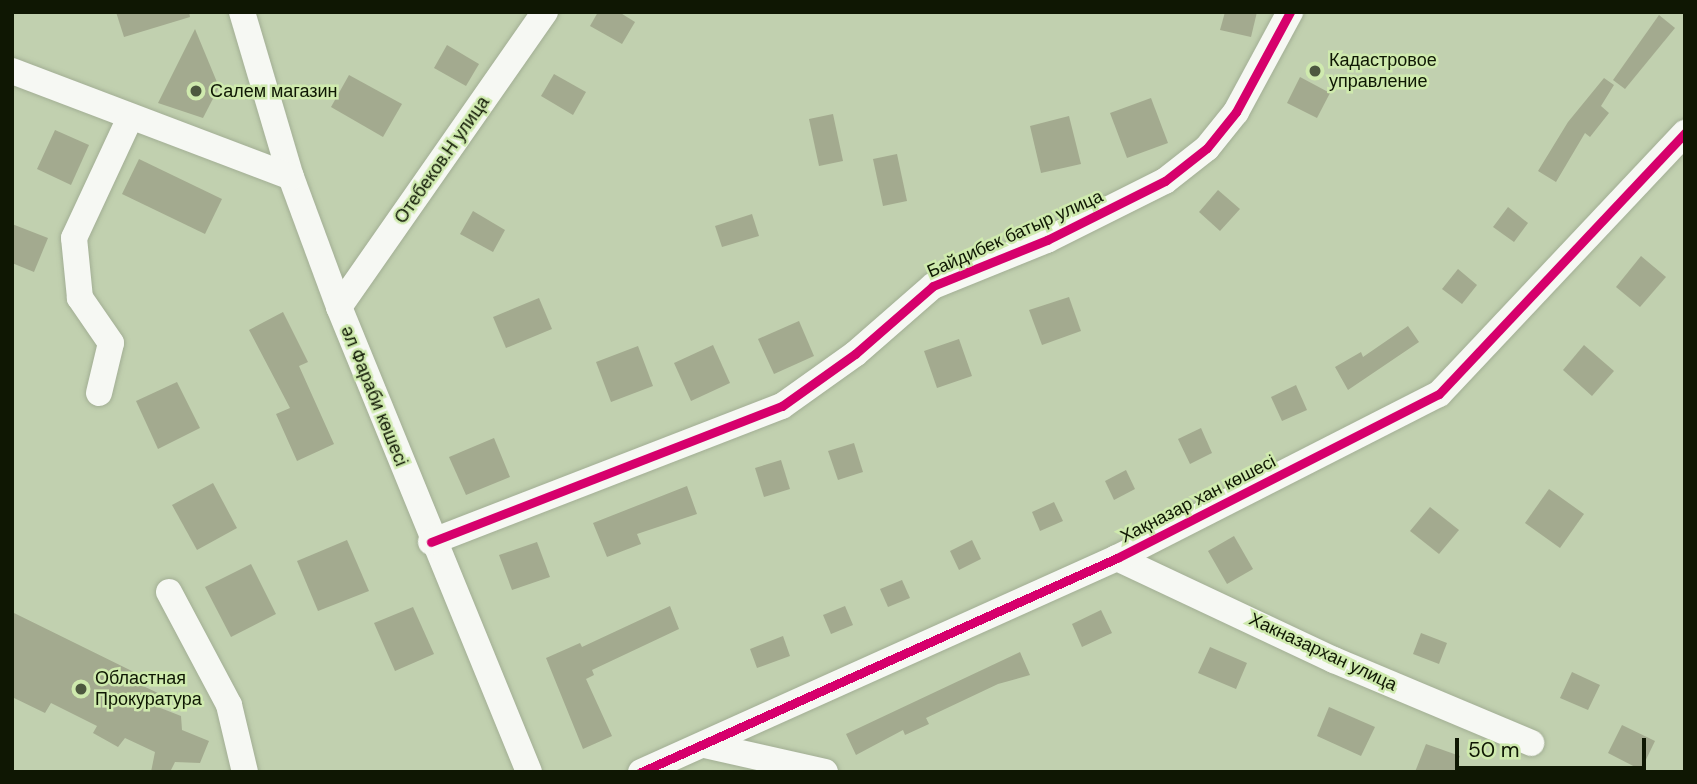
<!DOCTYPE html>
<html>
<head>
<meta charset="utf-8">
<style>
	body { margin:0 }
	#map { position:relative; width:1697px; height:784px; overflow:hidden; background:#c1d0af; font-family:"DM Sans",sans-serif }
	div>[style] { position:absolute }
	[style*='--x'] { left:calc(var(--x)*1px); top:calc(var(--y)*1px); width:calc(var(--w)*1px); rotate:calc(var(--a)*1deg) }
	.building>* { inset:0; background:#a3aa8f }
	.roads { filter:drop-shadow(0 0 2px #a2ae94) drop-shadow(0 0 2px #a2ae94) }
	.minor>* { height:26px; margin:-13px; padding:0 13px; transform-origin:13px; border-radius:13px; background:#f6f8f3 }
	.cycleway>* { height:9px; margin:-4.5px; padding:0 4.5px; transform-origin:4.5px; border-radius:4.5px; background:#d6006c }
	.dots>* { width:19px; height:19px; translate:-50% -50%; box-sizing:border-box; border:4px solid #cfeaae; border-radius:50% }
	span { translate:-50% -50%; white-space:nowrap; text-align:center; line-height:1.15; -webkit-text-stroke:5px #cfeaae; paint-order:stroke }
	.poi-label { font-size:18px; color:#0f1703 }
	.left { translate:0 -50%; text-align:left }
	.street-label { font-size:18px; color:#0f1703 }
	.frame { position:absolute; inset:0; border:14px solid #0f1703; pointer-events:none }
	.scale { position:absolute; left:1455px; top:738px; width:191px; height:32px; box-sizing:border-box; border:4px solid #0f1703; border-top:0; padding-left:9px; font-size:21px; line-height:24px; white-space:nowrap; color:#0f1703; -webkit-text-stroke:5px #cfeaae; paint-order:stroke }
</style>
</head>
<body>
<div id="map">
	<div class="building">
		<i style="clip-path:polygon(116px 12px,189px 12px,190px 17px,124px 37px)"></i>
		<i style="clip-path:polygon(598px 12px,619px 12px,635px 22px,622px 44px,590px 26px)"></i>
		<i style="clip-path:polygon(1225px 12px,1257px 12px,1251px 37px,1220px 30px)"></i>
		<i style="clip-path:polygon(1659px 15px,1675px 28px,1625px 89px,1613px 80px)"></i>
		<i style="clip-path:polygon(195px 29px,219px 87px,203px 118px,158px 103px)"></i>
		<i style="clip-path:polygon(447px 45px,479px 64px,466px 86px,434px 68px)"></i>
		<i style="clip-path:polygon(554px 74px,586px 92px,573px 115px,541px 96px)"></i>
		<i style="clip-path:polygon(349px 75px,402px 104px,383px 137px,331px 107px)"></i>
		<i style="clip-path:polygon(1300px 77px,1330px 93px,1317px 118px,1287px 103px)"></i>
		<i style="clip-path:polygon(1604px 78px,1614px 85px,1601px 106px,1609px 113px,1590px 137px,1585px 133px,1556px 182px,1538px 171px,1568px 122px)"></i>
		<i style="clip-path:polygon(1151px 98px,1168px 143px,1127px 158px,1110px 113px)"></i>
		<i style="clip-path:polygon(833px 114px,843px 161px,819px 166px,809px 119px)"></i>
		<i style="clip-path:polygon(1069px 116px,1081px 164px,1041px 173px,1030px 126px)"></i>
		<i style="clip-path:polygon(55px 130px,89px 145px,71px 185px,37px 169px)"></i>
		<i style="clip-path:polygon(897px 154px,907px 201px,883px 206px,873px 159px)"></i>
		<i style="clip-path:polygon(139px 159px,222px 199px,205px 234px,122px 194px)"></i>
		<i style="clip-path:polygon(1218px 190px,1240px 209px,1220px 231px,1199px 212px)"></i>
		<i style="clip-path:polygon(1508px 207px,1528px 223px,1514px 242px,1493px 227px)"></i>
		<i style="clip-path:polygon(473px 211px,505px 230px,493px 252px,460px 234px)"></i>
		<i style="clip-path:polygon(752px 214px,759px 236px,722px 247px,715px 226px)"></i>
		<i style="clip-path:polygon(12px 224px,48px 238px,34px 272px,12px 263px)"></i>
		<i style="clip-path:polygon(1641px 256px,1666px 277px,1640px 307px,1616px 287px)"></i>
		<i style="clip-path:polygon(1458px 269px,1477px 285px,1462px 304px,1442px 289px)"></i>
		<i style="clip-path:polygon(1069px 297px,1081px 331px,1042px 345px,1029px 310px)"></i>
		<i style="clip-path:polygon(539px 298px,552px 329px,506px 348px,493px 317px)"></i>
		<i style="clip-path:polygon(283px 312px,308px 362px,299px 366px,334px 444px,297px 461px,276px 414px,290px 408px,249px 330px)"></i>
		<i style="clip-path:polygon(799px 321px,814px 356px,774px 374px,758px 339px)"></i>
		<i style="clip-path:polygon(1408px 326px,1419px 342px,1348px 390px,1335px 367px,1361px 352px,1363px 357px)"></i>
		<i style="clip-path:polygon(959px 339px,972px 376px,937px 388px,924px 351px)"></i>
		<i style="clip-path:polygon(713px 345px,730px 383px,691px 401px,674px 363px)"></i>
		<i style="clip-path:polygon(1584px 345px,1614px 371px,1592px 396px,1563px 370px)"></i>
		<i style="clip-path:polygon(638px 346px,653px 386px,611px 402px,596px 362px)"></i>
		<i style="clip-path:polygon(177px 382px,200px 428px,158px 449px,136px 401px)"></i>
		<i style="clip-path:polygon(1296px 385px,1307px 410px,1282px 421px,1271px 397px)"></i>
		<i style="clip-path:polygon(1201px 428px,1212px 453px,1190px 464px,1178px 439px)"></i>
		<i style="clip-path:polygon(494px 438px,510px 477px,466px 495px,449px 457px)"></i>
		<i style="clip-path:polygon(854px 443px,863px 472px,838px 480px,828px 451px)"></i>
		<i style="clip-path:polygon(781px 460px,790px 489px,764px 497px,755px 468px)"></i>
		<i style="clip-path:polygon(1126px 470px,1135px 489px,1114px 500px,1105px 481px)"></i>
		<i style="clip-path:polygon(213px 483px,237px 528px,197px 550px,172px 505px)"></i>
		<i style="clip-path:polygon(687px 486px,697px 514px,637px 534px,641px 544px,607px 557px,593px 523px)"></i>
		<i style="clip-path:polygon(1549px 489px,1584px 514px,1560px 548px,1525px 523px)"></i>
		<i style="clip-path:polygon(1054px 502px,1063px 521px,1040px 531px,1032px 512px)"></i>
		<i style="clip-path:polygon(1430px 507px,1459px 530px,1439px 554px,1410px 531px)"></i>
		<i style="clip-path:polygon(1234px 536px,1253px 569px,1227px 584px,1208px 551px)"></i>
		<i style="clip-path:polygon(347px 540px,369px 591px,318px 611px,297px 561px)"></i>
		<i style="clip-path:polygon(972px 540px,981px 559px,959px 570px,950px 551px)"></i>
		<i style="clip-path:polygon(537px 542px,550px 577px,512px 590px,499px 555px)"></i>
		<i style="clip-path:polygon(251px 564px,276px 614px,231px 637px,205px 587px)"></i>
		<i style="clip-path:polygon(902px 580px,910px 598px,888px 607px,880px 589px)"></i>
		<i style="clip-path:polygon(670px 606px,679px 629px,592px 670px,594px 675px,586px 679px,612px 736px,583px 749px,546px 658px,580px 643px,582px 647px)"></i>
		<i style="clip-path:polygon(845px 606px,853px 625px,831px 634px,823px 615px)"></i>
		<i style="clip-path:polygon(413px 607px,434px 654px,395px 671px,374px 623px)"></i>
		<i style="clip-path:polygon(1101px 610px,1112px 633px,1082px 647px,1072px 624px)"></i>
		<i style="clip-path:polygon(12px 612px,140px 675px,137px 683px,162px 695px,158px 707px,181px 716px,182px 730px,209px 741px,200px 763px,175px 762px,170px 772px,151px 772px,155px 752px,125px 738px,118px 747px,93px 733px,97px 726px,51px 703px,45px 713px,12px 697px)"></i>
		<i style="clip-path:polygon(1421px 633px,1447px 643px,1439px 664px,1413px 654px)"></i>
		<i style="clip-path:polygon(783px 636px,790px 656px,757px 668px,750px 649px)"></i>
		<i style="clip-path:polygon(1210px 647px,1247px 663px,1236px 689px,1198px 673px)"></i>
		<i style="clip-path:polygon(1020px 652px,1030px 675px,998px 684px,926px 718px,929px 724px,905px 735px,903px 730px,856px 755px,846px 734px)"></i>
		<i style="clip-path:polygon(1572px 672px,1600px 685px,1588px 710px,1560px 698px)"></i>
		<i style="clip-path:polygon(1329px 707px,1375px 727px,1361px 756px,1317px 736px)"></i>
		<i style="clip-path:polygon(1622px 725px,1655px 741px,1641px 770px,1608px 753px)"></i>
		<i style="clip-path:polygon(1426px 744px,1460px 756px,1454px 772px,1415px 772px)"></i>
	</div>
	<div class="roads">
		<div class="minor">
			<i style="--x:242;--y:12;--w:172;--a:73.5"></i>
			<i style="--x:291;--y:177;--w:139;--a:69.7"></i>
			<i style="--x:339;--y:307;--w:502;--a:67.77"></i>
			<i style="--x:12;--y:71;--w:298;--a:20.8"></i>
			<i style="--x:339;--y:307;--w:360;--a:-55.1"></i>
			<i style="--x:99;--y:393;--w:51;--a:-76.5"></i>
			<i style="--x:111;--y:343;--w:55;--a:-124.6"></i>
			<i style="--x:80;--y:298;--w:60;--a:-95.7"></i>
			<i style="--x:74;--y:238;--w:132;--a:-65"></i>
			<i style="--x:431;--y:542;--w:376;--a:-21.2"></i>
			<i style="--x:782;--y:406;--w:90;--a:-35.5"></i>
			<i style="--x:855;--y:354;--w:103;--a:-41.1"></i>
			<i style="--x:933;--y:286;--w:123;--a:-22"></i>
			<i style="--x:1047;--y:240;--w:132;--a:-26.6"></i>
			<i style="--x:1165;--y:181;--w:53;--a:-38.2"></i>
			<i style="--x:1207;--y:148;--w:46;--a:-51.1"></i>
			<i style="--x:1236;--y:112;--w:114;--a:-61.6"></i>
			<i style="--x:1117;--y:558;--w:240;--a:25.2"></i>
			<i style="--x:1334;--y:660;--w:214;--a:22.8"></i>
			<i style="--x:169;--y:592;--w:128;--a:62"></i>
			<i style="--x:229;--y:705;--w:69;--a:76.6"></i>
			<i style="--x:705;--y:745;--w:123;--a:12.7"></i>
			<i style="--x:641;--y:772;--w:522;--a:-24.21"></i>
			<i style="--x:1117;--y:558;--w:361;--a:-27"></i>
			<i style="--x:1439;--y:394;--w:359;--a:-46.7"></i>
		</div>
	</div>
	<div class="cycleway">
		<i style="--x:431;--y:542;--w:376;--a:-21.2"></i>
		<i style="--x:782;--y:406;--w:90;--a:-35.5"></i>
		<i style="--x:855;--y:354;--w:103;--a:-41.1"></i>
		<i style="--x:933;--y:286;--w:123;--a:-22"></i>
		<i style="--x:1047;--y:240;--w:132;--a:-26.6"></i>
		<i style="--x:1165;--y:181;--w:53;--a:-38.2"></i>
		<i style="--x:1207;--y:148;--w:46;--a:-51.1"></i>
		<i style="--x:1236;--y:112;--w:114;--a:-61.6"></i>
		<i style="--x:641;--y:772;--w:522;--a:-24.21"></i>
		<i style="--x:1117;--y:558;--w:361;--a:-27"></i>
		<i style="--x:1439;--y:394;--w:359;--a:-46.7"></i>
	</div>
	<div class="dots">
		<i style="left:1315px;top:71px;background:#4d583f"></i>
		<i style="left:196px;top:91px;background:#4d583f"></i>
		<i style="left:81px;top:689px;background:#4d583f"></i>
	</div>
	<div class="poi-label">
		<span class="left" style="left:1329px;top:71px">Кадастровое<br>управление</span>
		<span class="left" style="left:210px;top:91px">Салем магазин</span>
		<span class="left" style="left:95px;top:689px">Областная<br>Прокуратура</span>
	</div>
	<div class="street-label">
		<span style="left:442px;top:160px;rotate:-55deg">Отебеков.Н улица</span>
		<span style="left:1015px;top:234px;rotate:-24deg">Байдибек батыр улица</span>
		<span style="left:374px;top:396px;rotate:68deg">әл Фараби көшесі</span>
		<span style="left:1198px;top:499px;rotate:-27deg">Хақназар хан көшесі</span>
		<span style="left:1323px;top:652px;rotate:25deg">Хакназархан улица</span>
	</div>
	<div class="frame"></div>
	<div class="scale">50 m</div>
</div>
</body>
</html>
